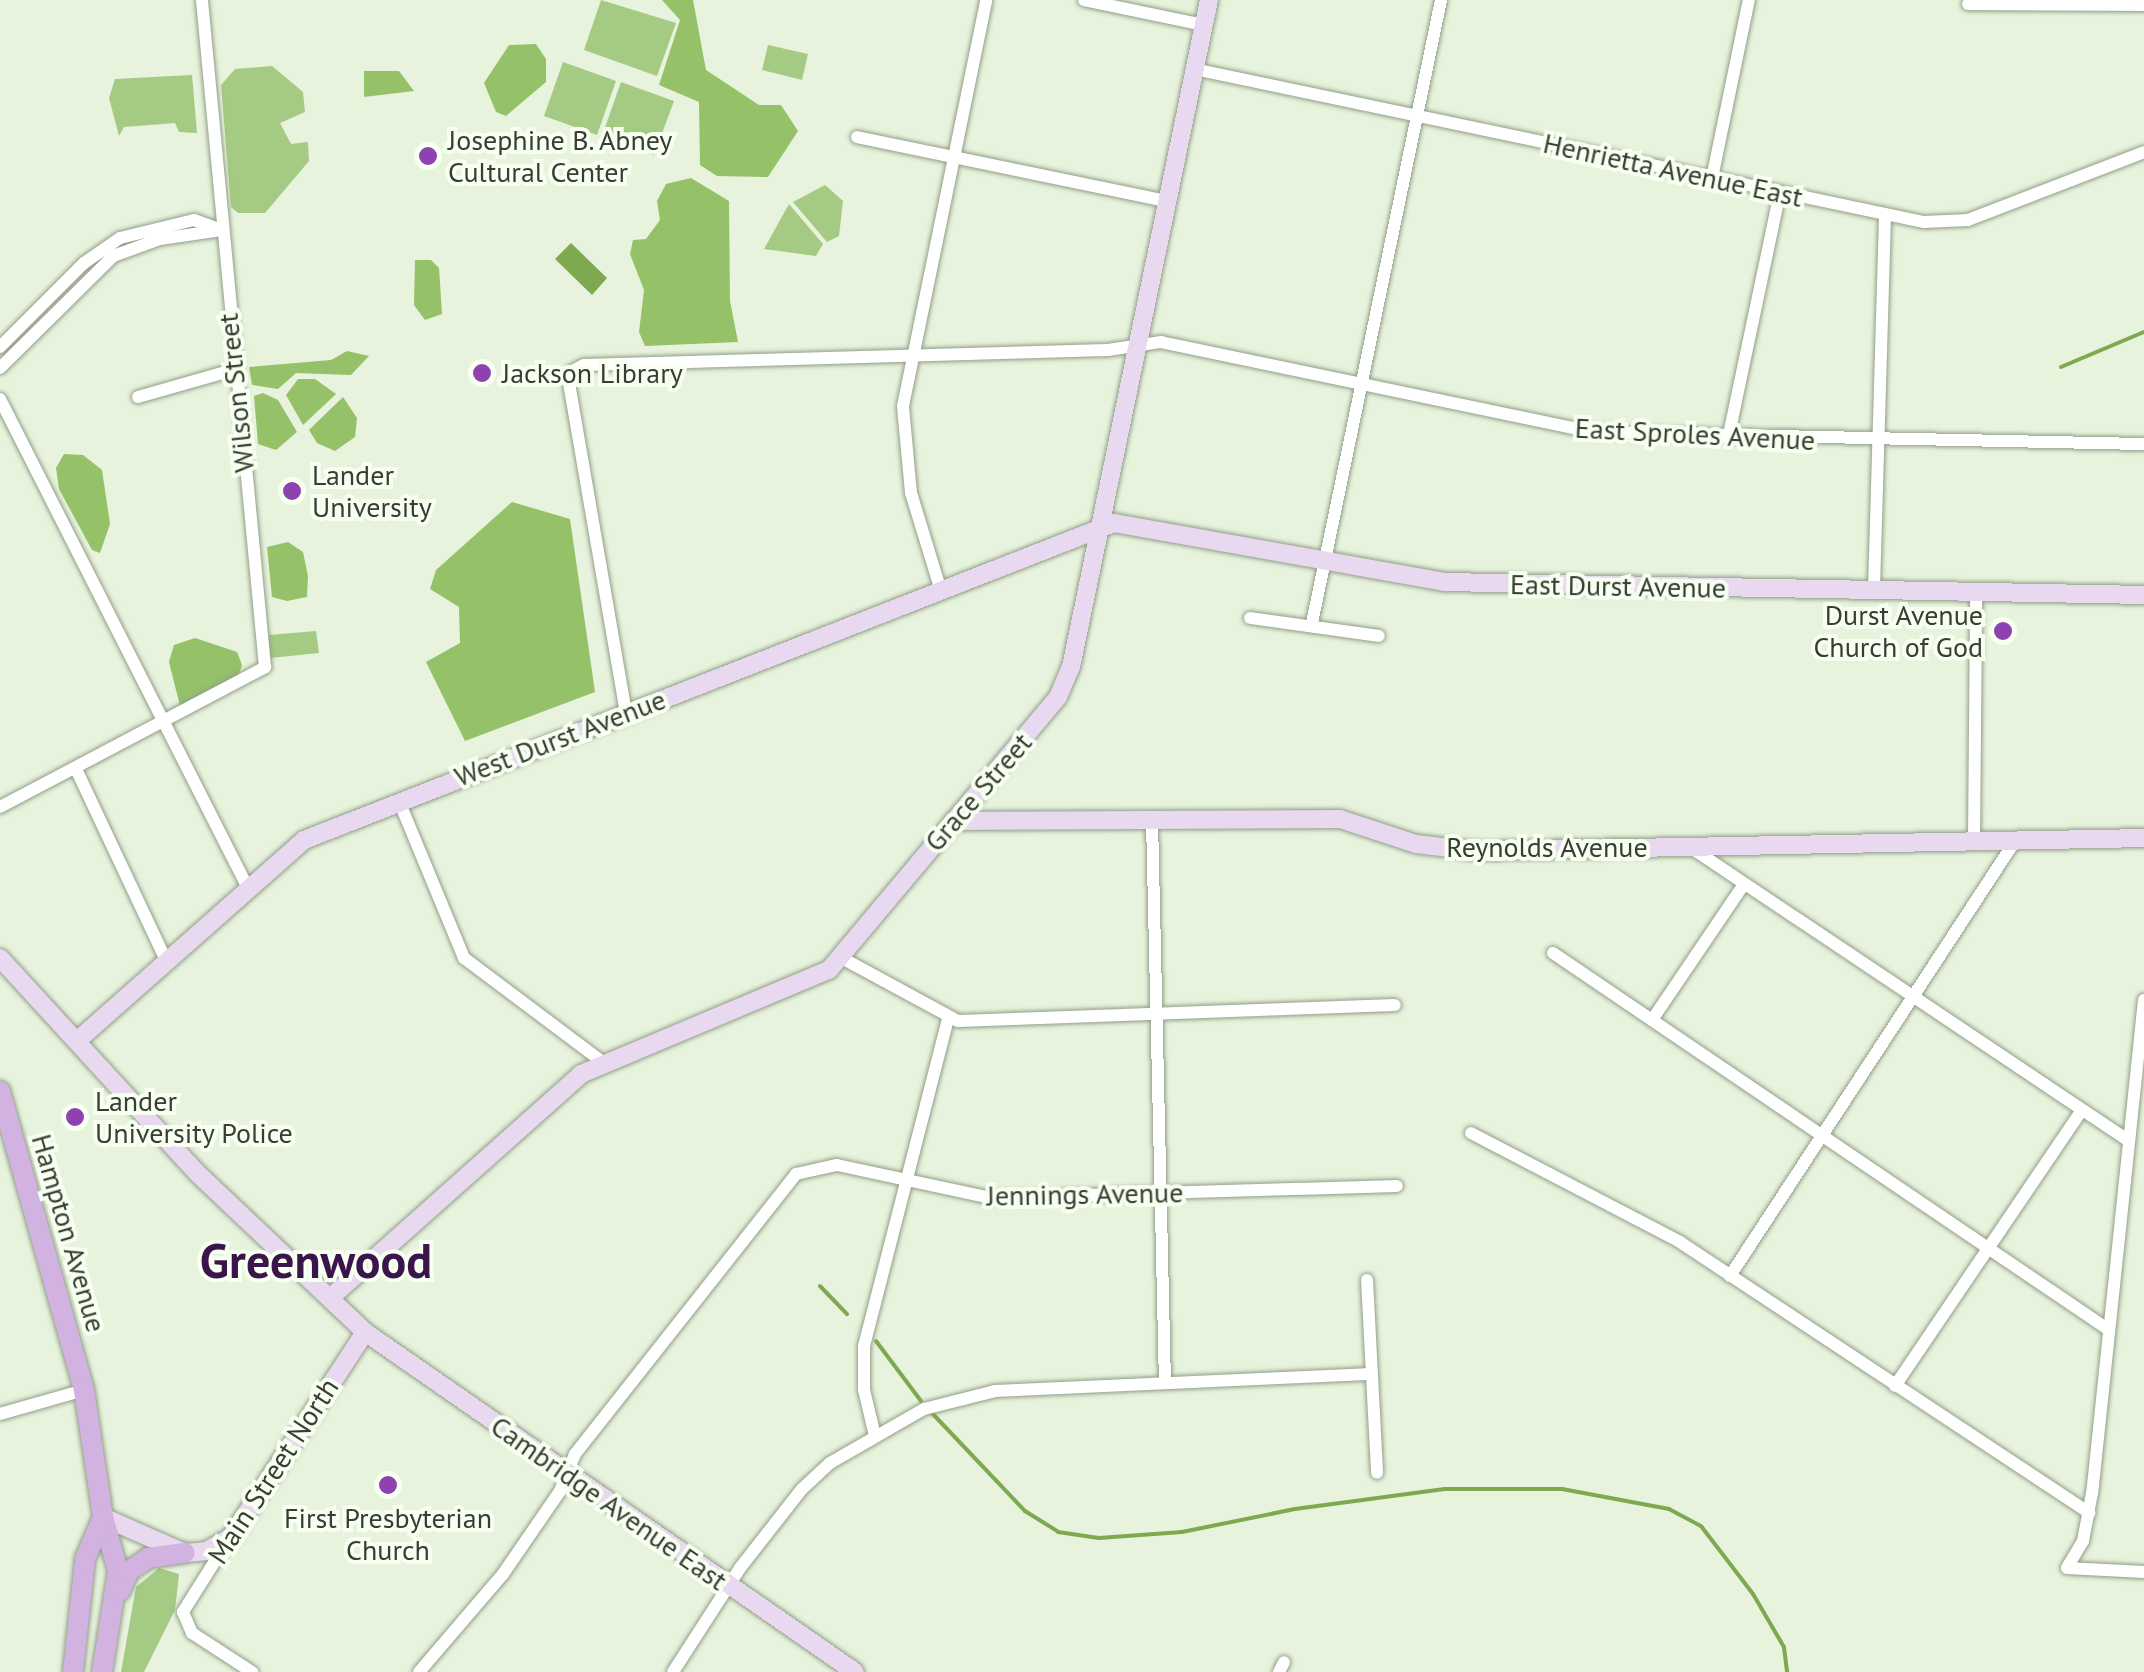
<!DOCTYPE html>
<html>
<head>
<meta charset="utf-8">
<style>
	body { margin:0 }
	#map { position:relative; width:2144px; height:1672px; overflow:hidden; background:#e7f3dc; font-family:"PT Sans",sans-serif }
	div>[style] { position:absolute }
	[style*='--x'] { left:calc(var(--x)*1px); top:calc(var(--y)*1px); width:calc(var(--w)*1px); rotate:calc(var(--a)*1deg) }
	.green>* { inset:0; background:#a5ca83 }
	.forest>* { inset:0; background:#95c169 }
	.water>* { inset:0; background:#7ea951 }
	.stream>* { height:4px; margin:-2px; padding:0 2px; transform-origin:2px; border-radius:2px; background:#7ea951 }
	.roads { filter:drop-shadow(0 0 2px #929e88) drop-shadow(0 0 2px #929e88) }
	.street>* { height:12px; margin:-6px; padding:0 6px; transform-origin:6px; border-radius:6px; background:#fff }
	.secondary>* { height:18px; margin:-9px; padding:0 9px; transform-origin:9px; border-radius:9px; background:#e8d8f0 }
	.primary>* { height:20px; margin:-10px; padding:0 10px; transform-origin:10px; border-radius:10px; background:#d1b2e1 }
	.dots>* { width:28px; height:28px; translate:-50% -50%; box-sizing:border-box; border:5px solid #f7fff1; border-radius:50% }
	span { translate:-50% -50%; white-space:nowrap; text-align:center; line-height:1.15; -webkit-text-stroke:8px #f7fff1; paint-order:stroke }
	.poi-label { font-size:28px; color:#393d34 }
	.left { translate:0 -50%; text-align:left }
	.right { translate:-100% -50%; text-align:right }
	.street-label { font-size:28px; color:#393d34 }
	.town-label { font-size:48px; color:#3a154b; font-weight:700 }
</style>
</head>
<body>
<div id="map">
	<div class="green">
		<i style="clip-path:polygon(601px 0,676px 23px,657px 76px,584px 50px)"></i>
		<i style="clip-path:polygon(768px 45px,808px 54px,802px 80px,762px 70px)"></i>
		<i style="clip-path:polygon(563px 62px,616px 81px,597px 135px,544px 116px)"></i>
		<i style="clip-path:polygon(272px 66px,303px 92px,305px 112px,280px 123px,291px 144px,308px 142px,309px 161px,265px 213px,238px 213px,231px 207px,221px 85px,235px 69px)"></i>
		<i style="clip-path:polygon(192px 75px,197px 133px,179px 132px,175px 123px,124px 127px,119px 136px,109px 98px,115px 79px)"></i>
		<i style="clip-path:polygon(621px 82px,674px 101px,654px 155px,602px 136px)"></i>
		<i style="clip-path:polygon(825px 185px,843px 201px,839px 236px,827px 242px,793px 202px)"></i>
		<i style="clip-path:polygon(789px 204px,823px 244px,816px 256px,764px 249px)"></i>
		<i style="clip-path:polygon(316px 631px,319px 653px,270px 658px,269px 635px)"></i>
		<i style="clip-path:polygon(159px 1568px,179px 1574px,175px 1610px,144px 1672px,121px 1672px,136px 1587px)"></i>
	</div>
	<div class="forest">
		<i style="clip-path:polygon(662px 0,693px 0,706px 70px,759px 105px,781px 105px,798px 131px,768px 177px,717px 176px,700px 165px,699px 102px,659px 85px,680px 20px)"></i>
		<i style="clip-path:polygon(536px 44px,546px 59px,546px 82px,506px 116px,496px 112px,484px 83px,509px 45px)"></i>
		<i style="clip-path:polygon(364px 71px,399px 71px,414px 91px,364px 97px)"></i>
		<i style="clip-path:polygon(691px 178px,729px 201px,730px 301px,738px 342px,645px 346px,639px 332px,644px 290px,630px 254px,633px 240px,646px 239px,660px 220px,657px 201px,666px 184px)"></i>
		<i style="clip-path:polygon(415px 260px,431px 260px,439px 268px,442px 314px,425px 320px,414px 305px)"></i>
		<i style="clip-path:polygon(347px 351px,369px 356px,351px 375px,296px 373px,278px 389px,252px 385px,249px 367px,331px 360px)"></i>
		<i style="clip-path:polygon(298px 379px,315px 379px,336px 394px,303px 425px,286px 395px)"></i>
		<i style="clip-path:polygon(263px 393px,278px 400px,297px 432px,276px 450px,258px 444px,254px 396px)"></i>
		<i style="clip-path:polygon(343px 397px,357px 418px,355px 437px,335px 451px,317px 443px,309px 430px)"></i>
		<i style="clip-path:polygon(64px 454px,83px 455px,102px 470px,110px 524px,100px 553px,92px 550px,59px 489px,56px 468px)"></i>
		<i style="clip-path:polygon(512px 502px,570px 519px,595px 692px,465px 741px,426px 662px,460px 643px,459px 607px,430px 589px,436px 570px)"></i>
		<i style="clip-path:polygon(288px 542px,303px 552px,308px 576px,307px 597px,287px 601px,272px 597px,267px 547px)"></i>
		<i style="clip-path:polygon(195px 638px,237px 652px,242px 665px,237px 680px,181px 710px,169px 662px,174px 645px)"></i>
	</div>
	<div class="water">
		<i style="clip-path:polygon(571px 243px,607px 278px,592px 295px,555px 259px)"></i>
	</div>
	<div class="stream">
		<i style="--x:2061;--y:367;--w:90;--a:-22.9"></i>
		<i style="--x:820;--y:1286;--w:39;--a:46"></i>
		<i style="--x:876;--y:1341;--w:75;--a:53.1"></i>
		<i style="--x:931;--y:1412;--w:137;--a:46.5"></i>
		<i style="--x:1025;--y:1511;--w:39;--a:32"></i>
		<i style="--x:1058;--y:1532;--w:41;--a:8.3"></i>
		<i style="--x:1099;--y:1538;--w:83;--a:-4.1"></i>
		<i style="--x:1182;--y:1532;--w:115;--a:-11.5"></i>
		<i style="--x:1295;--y:1509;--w:151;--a:-7.6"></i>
		<i style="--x:1445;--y:1489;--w:117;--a:0"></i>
		<i style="--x:1562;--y:1489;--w:109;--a:10.6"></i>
		<i style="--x:1669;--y:1509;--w:36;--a:28"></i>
		<i style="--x:1701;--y:1526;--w:86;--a:52.6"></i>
		<i style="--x:1753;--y:1594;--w:61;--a:59.7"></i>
		<i style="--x:1784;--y:1647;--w:25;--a:83"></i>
	</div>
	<div class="roads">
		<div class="street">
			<i style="--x:1084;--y:0;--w:123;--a:11.8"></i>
			<i style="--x:1968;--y:4;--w:176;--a:0.3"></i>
			<i style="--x:1194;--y:69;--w:746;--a:11.84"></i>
			<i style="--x:1924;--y:222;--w:44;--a:-2.6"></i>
			<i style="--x:1968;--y:220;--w:189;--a:-21.1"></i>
			<i style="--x:857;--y:137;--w:317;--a:11.7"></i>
			<i style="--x:1712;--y:178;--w:182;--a:-78.3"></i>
			<i style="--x:0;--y:347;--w:119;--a:-45"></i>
			<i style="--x:84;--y:263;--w:44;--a:-34.8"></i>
			<i style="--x:120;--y:238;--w:76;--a:-13.7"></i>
			<i style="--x:194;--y:220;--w:29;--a:20"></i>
			<i style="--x:0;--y:368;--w:159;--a:-44.7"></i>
			<i style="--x:113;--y:256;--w:50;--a:-19.9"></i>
			<i style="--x:160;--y:239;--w:62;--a:-8.4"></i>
			<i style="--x:138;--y:397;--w:99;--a:-15.9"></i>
			<i style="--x:0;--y:399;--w:546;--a:63.11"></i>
			<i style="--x:1728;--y:439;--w:252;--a:-78.1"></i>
			<i style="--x:1874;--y:588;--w:373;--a:-88.3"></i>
			<i style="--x:941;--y:591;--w:102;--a:-107"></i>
			<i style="--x:911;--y:493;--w:87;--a:-95.3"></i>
			<i style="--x:903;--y:406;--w:414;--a:-78.4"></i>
			<i style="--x:1250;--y:618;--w:130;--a:7.9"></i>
			<i style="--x:1312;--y:623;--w:636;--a:-78.3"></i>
			<i style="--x:626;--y:713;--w:335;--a:-99.8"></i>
			<i style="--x:569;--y:383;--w:12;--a:-76"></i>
			<i style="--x:572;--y:371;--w:13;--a:-27"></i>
			<i style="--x:584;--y:365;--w:524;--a:-1.64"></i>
			<i style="--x:1108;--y:350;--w:54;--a:-8.6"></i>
			<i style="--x:1161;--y:342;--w:440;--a:11.8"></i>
			<i style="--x:1592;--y:432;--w:552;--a:1.25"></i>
			<i style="--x:76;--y:769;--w:211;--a:64.8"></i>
			<i style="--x:399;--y:801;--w:170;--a:67.5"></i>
			<i style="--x:464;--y:958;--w:171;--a:36.9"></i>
			<i style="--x:0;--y:807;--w:300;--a:-27.8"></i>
			<i style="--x:265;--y:667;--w:670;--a:-95.4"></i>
			<i style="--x:1152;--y:820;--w:563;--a:88.68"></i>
			<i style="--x:1974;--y:841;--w:250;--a:-89.5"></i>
			<i style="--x:1690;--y:847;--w:528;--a:33.81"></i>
			<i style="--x:1553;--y:953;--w:672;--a:34.14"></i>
			<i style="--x:840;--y:957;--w:134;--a:28.5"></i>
			<i style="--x:958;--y:1021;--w:437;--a:-2.1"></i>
			<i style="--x:2144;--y:1000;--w:496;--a:96"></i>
			<i style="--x:2092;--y:1493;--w:49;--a:100.6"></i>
			<i style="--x:2083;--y:1541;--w:31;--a:121"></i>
			<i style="--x:2067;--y:1568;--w:77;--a:3"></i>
			<i style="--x:1652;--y:1020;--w:164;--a:-55.9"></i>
			<i style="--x:1471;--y:1133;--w:236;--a:27.5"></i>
			<i style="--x:1680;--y:1242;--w:491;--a:33.5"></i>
			<i style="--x:1730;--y:1276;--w:520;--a:-56.77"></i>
			<i style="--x:1367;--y:1280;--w:193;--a:87"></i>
			<i style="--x:1895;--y:1386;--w:333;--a:-55.9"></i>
			<i style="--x:0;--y:1414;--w:87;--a:-15.9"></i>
			<i style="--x:875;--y:1436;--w:47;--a:-103.4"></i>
			<i style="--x:864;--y:1390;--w:44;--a:-90"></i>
			<i style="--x:864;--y:1346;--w:339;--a:-75.6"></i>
			<i style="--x:227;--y:1542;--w:83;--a:122.2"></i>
			<i style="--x:183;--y:1612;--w:23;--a:67"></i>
			<i style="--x:192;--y:1633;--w:72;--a:33"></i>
			<i style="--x:419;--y:1672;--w:129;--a:-49.4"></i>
			<i style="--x:503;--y:1574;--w:101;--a:-55.5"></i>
			<i style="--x:560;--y:1491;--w:40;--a:-68"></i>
			<i style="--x:575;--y:1454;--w:357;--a:-51.7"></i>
			<i style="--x:796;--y:1174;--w:42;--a:-12.4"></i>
			<i style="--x:837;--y:1165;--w:157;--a:12.1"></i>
			<i style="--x:991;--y:1198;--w:406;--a:-1.7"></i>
			<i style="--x:673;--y:1672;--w:124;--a:-57.2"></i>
			<i style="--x:740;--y:1568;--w:100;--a:-51.9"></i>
			<i style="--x:802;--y:1489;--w:38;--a:-43"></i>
			<i style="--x:830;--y:1463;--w:108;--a:-29.9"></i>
			<i style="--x:924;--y:1409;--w:73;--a:-14.2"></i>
			<i style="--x:995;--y:1391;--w:377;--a:-2.6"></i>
			<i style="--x:1279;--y:1672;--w:11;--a:-63"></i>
		</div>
		<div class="secondary">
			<i style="--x:953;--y:821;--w:387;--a:-0.3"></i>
			<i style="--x:1340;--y:819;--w:80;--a:18.2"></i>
			<i style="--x:1416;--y:844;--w:60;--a:6.7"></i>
			<i style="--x:1476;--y:851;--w:668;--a:-1.11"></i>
			<i style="--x:0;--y:958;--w:292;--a:47.5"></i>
			<i style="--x:197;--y:1173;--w:231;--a:43.4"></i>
			<i style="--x:365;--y:1332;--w:596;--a:34.76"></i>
			<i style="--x:78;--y:1040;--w:302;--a:-41.5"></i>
			<i style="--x:304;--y:840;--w:870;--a:-21.37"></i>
			<i style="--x:1114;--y:523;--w:335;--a:10.1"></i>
			<i style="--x:1444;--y:582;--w:700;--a:1.06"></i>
			<i style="--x:330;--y:1298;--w:336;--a:-41.7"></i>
			<i style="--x:581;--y:1074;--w:269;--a:-22.8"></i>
			<i style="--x:829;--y:970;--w:356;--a:-50"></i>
			<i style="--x:1058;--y:697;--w:33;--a:-67"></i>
			<i style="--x:1071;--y:667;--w:681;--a:-78.31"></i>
			<i style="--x:103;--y:1517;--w:90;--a:23.7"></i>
			<i style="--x:185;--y:1553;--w:21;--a:-5"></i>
			<i style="--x:206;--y:1551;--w:29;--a:-29"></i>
			<i style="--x:231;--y:1537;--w:245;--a:-56.8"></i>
		</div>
		<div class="primary">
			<i style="--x:0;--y:1091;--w:311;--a:74.3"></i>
			<i style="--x:84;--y:1390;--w:128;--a:81.5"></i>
			<i style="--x:103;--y:1517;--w:56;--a:74.5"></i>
			<i style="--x:118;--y:1571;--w:102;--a:99"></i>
			<i style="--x:120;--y:1591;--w:22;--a:-66"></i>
			<i style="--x:129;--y:1571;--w:23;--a:-34"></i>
			<i style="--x:148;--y:1558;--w:37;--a:-8"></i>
			<i style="--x:73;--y:1672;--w:114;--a:-83.9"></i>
			<i style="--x:85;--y:1559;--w:46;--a:-66.8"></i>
		</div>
	</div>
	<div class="dots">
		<i style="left:428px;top:156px;background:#8e41b1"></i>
		<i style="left:482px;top:373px;background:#8e41b1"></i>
		<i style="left:292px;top:491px;background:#8e41b1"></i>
		<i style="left:2003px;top:631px;background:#8e41b1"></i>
		<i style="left:75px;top:1117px;background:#8e41b1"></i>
		<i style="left:388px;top:1485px;background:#8e41b1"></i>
	</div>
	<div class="poi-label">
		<span class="left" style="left:448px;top:156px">Josephine B. Abney<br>Cultural Center</span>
		<span class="left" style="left:502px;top:373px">Jackson Library</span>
		<span class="left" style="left:312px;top:491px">Lander<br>University</span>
		<span class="right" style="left:1983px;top:631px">Durst Avenue<br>Church of God</span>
		<span class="left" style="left:95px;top:1117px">Lander<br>University Police</span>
		<span style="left:388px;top:1534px">First Presbyterian<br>Church</span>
	</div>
	<div class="street-label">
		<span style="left:1673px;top:170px;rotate:12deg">Henrietta Avenue East</span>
		<span style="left:236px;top:393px;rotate:-96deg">Wilson Street</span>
		<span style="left:1695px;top:434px;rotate:3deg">East Sproles Avenue</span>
		<span style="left:1618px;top:586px;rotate:1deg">East Durst Avenue</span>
		<span style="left:560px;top:738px;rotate:-21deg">West Durst Avenue</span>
		<span style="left:978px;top:792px;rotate:-49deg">Grace Street</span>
		<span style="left:1547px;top:847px">Reynolds Avenue</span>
		<span style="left:1085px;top:1194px;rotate:-1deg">Jennings Avenue</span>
		<span style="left:69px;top:1233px;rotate:74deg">Hampton Avenue</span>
		<span style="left:273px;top:1471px;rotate:-57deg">Main Street North</span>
		<span style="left:609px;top:1503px;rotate:35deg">Cambridge Avenue East</span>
	</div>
	<div class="town-label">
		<span style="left:316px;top:1261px">Greenwood</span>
	</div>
</div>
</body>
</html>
